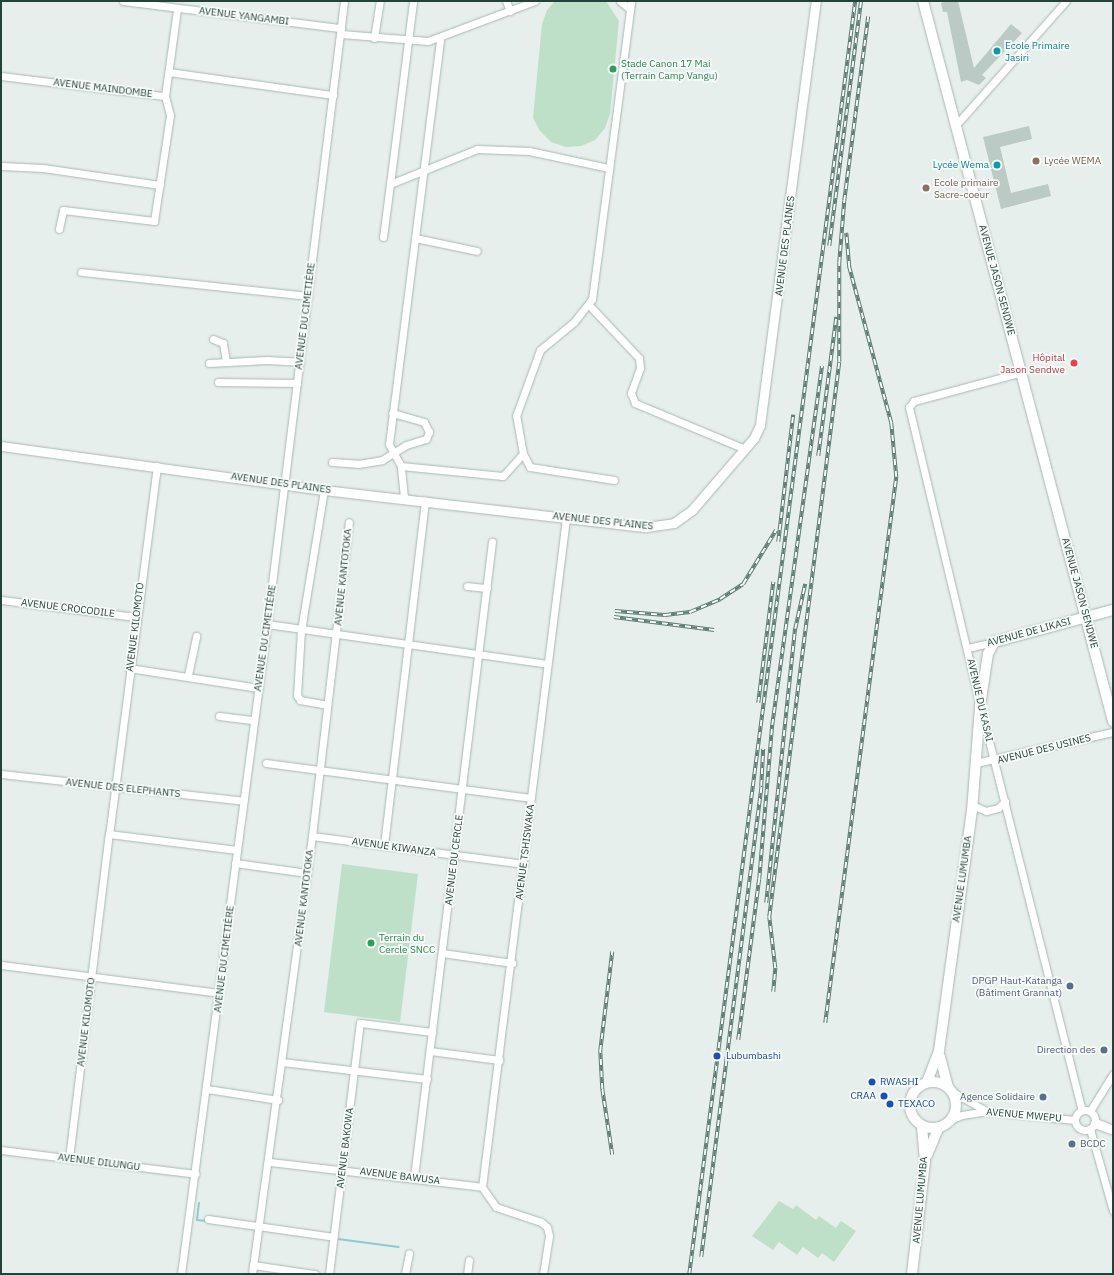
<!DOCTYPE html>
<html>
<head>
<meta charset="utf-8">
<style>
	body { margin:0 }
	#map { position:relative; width:1114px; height:1275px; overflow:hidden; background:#e6efeb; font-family:"IBM Plex Sans",sans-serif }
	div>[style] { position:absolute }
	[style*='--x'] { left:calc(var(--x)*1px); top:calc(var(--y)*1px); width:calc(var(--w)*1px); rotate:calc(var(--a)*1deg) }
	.green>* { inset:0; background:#bfe0c8 }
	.stream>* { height:2px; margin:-1px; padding:0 1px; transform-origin:1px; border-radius:1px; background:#8ec9d4 }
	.building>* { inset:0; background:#bbcac4 }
	.roads { filter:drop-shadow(0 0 1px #a8b8b2) drop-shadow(0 0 1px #a8b8b2) }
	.minor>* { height:7px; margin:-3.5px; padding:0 3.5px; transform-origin:3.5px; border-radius:3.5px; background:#fff }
	.minor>.ring { margin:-3.5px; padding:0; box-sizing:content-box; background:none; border:7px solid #fff; border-radius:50% }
	.tertiary>* { height:9px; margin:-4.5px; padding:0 4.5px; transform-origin:4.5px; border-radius:4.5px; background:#fff }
	.secondary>* { height:10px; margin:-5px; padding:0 5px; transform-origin:5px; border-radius:5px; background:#fff }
	.secondary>.ring { margin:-5px; padding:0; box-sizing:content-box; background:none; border:10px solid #fff; border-radius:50% }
	.rail>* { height:3.5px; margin-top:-1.75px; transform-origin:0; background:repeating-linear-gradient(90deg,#f7fbf9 0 6px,#5f7d75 0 12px); box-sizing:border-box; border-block:1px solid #5f7d75 }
	.dots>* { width:11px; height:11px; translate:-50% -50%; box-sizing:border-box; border:2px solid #f7fbf9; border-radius:50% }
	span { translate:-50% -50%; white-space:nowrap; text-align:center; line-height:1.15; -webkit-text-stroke:3.5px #f7fbf9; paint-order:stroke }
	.street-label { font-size:10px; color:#24423a }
	.culture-label { font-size:10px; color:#0d838f }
	.left { translate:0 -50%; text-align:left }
	.right { translate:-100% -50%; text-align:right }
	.leisure-label { font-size:10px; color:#27864d }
	.education-label { font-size:10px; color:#785e54 }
	.health-label { font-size:10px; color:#be3a42 }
	.service-label { font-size:10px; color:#4e5e75 }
	.transit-label { font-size:10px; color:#164399 }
	.frame { position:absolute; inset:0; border:2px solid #24423a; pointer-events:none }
</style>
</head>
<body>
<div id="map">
	<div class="green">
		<i style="clip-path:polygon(555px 1px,606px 1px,619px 21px,610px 114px,605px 128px,595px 140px,581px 146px,566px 147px,551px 142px,540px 131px,533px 118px,542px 24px,547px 10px)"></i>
		<i style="clip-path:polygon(342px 864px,418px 874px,400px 1022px,324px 1012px)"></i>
		<i style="clip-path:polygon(779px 1201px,793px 1209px,796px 1205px,816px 1220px,819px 1216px,836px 1228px,841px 1221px,856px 1231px,834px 1262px,822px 1253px,818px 1258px,803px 1247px,797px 1255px,779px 1242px,773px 1250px,752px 1236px)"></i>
	</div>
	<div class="stream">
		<i style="--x:199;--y:1203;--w:17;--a:97"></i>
		<i style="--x:197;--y:1220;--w:10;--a:6"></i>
		<i style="--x:338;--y:1239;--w:61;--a:7.6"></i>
	</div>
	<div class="building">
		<i style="clip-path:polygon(947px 1px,958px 1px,974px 68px,1011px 24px,1022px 33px,982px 75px,986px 78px,979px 85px,967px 80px,961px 82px,947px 12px,943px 12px,941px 3px)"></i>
		<i style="clip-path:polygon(1029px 126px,1032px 139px,1000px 147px,1011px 193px,1048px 184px,1051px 196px,1001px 209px,983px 137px)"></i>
	</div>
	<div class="roads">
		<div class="minor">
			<i style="--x:123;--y:1;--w:220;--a:7.1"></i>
			<i style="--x:506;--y:1;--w:11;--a:68"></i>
			<i style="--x:620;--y:1;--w:13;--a:39"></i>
			<i style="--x:341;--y:34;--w:87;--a:4.6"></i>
			<i style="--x:428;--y:41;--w:114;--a:-20.5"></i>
			<i style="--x:374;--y:38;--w:37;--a:-81"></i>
			<i style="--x:169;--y:72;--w:166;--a:8"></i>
			<i style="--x:1;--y:76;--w:165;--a:7"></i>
			<i style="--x:165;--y:96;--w:88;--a:-82.1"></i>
			<i style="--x:955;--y:126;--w:167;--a:-48.4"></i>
			<i style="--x:1;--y:166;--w:42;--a:2.7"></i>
			<i style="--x:43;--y:168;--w:118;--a:8.3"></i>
			<i style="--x:390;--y:184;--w:184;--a:-82.8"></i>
			<i style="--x:59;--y:229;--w:19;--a:-78"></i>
			<i style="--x:63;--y:210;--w:92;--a:6.9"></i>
			<i style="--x:154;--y:221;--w:107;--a:-81.4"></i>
			<i style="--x:170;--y:115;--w:20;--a:-105"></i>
			<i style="--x:383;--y:237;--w:53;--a:-82.5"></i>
			<i style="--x:390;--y:184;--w:94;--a:-21.9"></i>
			<i style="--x:477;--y:149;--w:52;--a:2.2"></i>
			<i style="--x:529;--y:151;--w:82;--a:12"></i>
			<i style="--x:415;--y:238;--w:63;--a:11.8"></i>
			<i style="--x:81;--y:272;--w:228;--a:6"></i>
			<i style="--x:589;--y:305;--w:73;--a:46.7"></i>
			<i style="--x:639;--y:358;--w:10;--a:84"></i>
			<i style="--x:640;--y:368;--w:27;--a:110"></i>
			<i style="--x:631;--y:393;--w:11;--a:68"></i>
			<i style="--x:635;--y:403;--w:119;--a:22.7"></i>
			<i style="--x:213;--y:339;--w:11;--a:22"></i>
			<i style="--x:223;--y:343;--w:19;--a:81"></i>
			<i style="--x:209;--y:363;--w:58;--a:-3"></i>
			<i style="--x:267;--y:360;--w:33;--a:3"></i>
			<i style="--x:218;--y:382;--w:79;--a:0.7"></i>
			<i style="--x:332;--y:462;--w:26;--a:4"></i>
			<i style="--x:358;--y:464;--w:24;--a:-9"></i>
			<i style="--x:382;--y:460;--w:28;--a:-32"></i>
			<i style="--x:406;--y:445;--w:21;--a:-17"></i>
			<i style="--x:426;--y:439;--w:8;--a:-67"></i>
			<i style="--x:429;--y:432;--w:11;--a:-117"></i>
			<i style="--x:424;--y:422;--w:33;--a:-164"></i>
			<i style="--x:157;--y:466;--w:371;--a:97.4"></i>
			<i style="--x:109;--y:834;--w:129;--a:7.1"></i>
			<i style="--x:401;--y:466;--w:102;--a:5.6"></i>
			<i style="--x:503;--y:476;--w:30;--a:-48"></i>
			<i style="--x:614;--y:480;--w:85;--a:-171.2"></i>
			<i style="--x:530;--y:467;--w:15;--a:-118"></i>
			<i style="--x:523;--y:454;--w:39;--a:-100"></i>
			<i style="--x:516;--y:416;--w:70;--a:-70"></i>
			<i style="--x:540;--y:350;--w:44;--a:-39.5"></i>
			<i style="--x:574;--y:322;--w:29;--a:-52"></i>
			<i style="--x:592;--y:299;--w:301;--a:-82.5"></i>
			<i style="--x:324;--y:490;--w:142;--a:99.3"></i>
			<i style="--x:301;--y:630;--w:65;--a:93.5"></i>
			<i style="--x:297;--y:695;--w:6;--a:59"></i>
			<i style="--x:300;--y:700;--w:27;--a:10"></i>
			<i style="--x:404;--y:497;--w:31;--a:-96"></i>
			<i style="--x:401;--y:466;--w:25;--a:-119"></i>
			<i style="--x:389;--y:444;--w:409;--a:-82.8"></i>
			<i style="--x:467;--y:586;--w:20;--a:6"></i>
			<i style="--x:1;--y:600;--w:136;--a:7.2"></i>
			<i style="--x:267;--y:624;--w:283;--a:8.1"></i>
			<i style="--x:968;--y:648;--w:27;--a:-13"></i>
			<i style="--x:129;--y:668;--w:131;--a:8.8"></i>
			<i style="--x:188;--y:675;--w:40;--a:-78"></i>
			<i style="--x:979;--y:701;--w:302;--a:-103.4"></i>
			<i style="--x:909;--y:407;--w:8;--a:-50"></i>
			<i style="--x:914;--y:401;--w:112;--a:-15"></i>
			<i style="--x:982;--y:713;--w:409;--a:75.9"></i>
			<i style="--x:219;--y:716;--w:35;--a:7"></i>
			<i style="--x:266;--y:763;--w:267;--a:7.5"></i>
			<i style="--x:976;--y:763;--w:140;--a:-12.8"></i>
			<i style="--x:1;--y:774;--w:244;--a:6.3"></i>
			<i style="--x:972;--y:805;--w:15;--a:23"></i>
			<i style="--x:986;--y:811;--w:12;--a:-14"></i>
			<i style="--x:998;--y:808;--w:10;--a:-45"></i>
			<i style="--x:312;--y:836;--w:214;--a:7.5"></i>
			<i style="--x:384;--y:845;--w:347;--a:-83.2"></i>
			<i style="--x:235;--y:863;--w:73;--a:7.9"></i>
			<i style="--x:442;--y:953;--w:71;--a:8.1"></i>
			<i style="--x:1;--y:965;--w:220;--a:7.3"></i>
			<i style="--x:430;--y:1051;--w:70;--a:7.4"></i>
			<i style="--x:282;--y:1062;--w:146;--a:6.7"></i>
			<i style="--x:207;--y:1089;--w:72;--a:8.8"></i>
			<i style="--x:951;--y:1091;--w:40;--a:29.7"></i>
			<i class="ring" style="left:1075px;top:1110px;width:13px;height:13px"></i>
			<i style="--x:1090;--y:1111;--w:44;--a:-58.1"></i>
			<i style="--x:950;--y:1120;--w:13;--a:-23"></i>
			<i style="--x:962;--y:1115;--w:24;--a:-9"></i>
			<i style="--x:986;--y:1111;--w:89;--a:5.8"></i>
			<i style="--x:1090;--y:1129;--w:85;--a:74.3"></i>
			<i style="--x:1;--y:1150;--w:196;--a:7"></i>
			<i style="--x:69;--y:1158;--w:326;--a:-83"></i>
			<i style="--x:270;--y:1162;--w:213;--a:6.7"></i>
			<i style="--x:414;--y:1177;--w:640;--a:-83"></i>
			<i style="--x:482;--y:1187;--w:674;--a:-82.84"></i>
			<i style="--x:482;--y:1187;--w:24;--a:55"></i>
			<i style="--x:496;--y:1207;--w:47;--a:18.4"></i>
			<i style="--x:541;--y:1222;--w:8;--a:40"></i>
			<i style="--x:547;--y:1227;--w:9;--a:77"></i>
			<i style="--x:549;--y:1236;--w:38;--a:99"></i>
			<i style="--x:208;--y:1219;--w:127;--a:8.1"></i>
			<i style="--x:253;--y:1265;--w:63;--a:8.3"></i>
			<i style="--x:181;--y:1274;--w:656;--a:-82.46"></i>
			<i style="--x:267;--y:624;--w:628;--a:-82.95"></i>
			<i style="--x:252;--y:1274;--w:442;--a:-82.2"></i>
			<i style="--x:312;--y:836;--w:316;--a:-83.3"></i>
			<i style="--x:329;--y:1274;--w:253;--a:-83"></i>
			<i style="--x:360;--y:1023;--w:73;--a:7.1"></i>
			<i style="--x:405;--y:1274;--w:21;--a:-79"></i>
			<i style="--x:467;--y:1274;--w:14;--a:-82"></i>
		</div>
		<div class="tertiary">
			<i style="--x:1;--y:446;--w:326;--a:7.8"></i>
			<i style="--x:324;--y:490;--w:324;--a:6.6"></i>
			<i style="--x:646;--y:527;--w:28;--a:-8"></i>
			<i style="--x:674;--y:523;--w:22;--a:-36"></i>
			<i style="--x:692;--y:510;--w:95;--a:-49.3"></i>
			<i style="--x:754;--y:438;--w:14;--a:-65"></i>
			<i style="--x:760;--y:425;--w:428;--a:-82.5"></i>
			<i style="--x:1095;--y:1123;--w:19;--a:21"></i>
		</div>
		<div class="secondary">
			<i style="--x:923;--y:1;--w:745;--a:75.22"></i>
			<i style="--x:940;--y:1057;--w:31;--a:75"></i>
			<i class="ring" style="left:910px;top:1082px;width:36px;height:36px"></i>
			<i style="--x:927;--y:1082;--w:33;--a:-69"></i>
			<i style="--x:939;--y:1051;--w:242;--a:-82.2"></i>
			<i style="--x:972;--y:811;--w:105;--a:-85.6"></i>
			<i style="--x:980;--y:706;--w:53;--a:-81.3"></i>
			<i style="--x:988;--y:654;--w:13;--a:-63"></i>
			<i style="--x:994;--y:642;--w:123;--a:-15.1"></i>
			<i style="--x:927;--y:1155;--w:30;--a:-67"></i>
			<i style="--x:912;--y:1274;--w:114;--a:-83.4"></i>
			<i style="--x:925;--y:1161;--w:35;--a:-95"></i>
		</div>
	</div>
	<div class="rail">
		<i style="--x:829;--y:246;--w:247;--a:-82.6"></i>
		<i style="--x:818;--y:456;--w:140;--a:-82.6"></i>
		<i style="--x:778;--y:542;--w:128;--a:-83.3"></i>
		<i style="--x:615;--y:611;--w:50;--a:4.6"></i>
		<i style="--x:665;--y:615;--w:25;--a:-7"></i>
		<i style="--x:690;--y:612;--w:33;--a:-23"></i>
		<i style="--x:720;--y:599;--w:27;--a:-33"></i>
		<i style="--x:743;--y:584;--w:63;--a:-58.6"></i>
		<i style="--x:614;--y:617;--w:101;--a:7.4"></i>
		<i style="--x:758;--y:703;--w:122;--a:-82.9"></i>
		<i style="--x:766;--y:903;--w:276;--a:-84"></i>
		<i style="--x:795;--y:629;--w:46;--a:-77.5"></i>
		<i style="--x:773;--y:992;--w:24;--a:-85"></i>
		<i style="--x:775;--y:968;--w:51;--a:-96.7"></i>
		<i style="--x:769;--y:917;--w:559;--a:-82.81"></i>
		<i style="--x:839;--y:362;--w:99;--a:-90"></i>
		<i style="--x:839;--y:263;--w:62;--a:-85.4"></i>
		<i style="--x:844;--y:201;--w:186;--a:-82.6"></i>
		<i style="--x:825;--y:1023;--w:551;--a:-82.59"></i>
		<i style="--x:896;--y:477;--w:54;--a:-95.3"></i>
		<i style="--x:891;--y:423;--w:162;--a:-105.1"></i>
		<i style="--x:849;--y:267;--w:34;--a:-95"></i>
		<i style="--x:738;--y:1040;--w:162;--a:-82.6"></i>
		<i style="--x:759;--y:879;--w:155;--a:-85.2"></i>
		<i style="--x:772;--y:725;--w:362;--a:-82.1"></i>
		<i style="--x:612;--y:1155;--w:67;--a:-98.6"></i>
		<i style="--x:602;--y:1089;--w:38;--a:-93"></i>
		<i style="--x:600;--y:1051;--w:100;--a:-83.1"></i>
		<i style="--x:701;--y:1257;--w:475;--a:-82.7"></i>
		<i style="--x:761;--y:786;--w:37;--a:-87"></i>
		<i style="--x:689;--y:1274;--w:1284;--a:-82.57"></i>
	</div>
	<div class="dots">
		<i style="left:997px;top:51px;background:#0f9aa8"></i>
		<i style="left:613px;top:69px;background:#2e9e5b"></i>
		<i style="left:1036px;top:161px;background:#8d6e63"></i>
		<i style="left:997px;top:165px;background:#0f9aa8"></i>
		<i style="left:926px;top:188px;background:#8d6e63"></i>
		<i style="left:1074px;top:363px;background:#e0444e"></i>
		<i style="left:371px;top:943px;background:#2e9e5b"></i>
		<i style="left:1070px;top:986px;background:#5c6f8a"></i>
		<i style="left:1104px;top:1050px;background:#5c6f8a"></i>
		<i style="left:717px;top:1056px;background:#1a4fb4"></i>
		<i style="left:872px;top:1082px;background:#1a4fb4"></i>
		<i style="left:884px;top:1096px;background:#1a4fb4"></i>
		<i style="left:1043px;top:1097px;background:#5c6f8a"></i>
		<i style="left:890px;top:1104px;background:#1a4fb4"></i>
		<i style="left:1072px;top:1144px;background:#5c6f8a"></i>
	</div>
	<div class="street-label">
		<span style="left:244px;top:16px;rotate:7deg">AVENUE YANGAMBI</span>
		<span style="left:103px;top:88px;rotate:7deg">AVENUE MAINDOMBE</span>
		<span style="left:785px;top:246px;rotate:-83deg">AVENUE DES PLAINES</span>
		<span style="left:997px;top:280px;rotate:75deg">AVENUE JASON SENDWE</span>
		<span style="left:305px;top:316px;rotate:-83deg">AVENUE DU CIMETIÈRE</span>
		<span style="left:281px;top:483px;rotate:8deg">AVENUE DES PLAINES</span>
		<span style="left:603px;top:521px;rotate:6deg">AVENUE DES PLAINES</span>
		<span style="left:343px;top:577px;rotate:-84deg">AVENUE KANTOTOKA</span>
		<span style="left:1080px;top:593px;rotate:75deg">AVENUE JASON SENDWE</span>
		<span style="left:68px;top:608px;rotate:7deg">AVENUE CROCODILE</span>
		<span style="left:135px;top:627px;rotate:-83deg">AVENUE KILOMOTO</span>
		<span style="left:1029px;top:632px;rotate:-15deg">AVENUE DE LIKASI</span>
		<span style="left:265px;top:638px;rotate:-82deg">AVENUE DU CIMETIÈRE</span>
		<span style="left:980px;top:700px;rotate:77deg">AVENUE DU KASAI</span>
		<span style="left:1044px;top:749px;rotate:-14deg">AVENUE DES USINES</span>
		<span style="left:123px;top:788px;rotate:6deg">AVENUE DES ELEPHANTS</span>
		<span style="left:394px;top:847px;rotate:8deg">AVENUE KIWANZA</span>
		<span style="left:525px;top:852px;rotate:-83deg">AVENUE TSHISWAKA</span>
		<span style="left:454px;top:860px;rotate:-83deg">AVENUE DU CERCLE</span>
		<span style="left:962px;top:879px;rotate:-82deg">AVENUE LUMUMBA</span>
		<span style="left:304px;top:898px;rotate:-83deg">AVENUE KANTOTOKA</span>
		<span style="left:224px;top:959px;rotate:-83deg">AVENUE DU CIMETIÈRE</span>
		<span style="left:86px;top:1022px;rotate:-83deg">AVENUE KILOMOTO</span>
		<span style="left:1024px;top:1115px;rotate:5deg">AVENUE MWEPU</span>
		<span style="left:345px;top:1148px;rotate:-83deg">AVENUE BAKOWA</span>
		<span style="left:99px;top:1162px;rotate:7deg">AVENUE DILUNGU</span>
		<span style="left:400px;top:1176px;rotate:7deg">AVENUE BAWUSA</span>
		<span style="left:920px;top:1200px;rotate:-85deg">AVENUE LUMUMBA</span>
	</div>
	<div class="culture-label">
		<span class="left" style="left:1005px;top:51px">Ecole Primaire<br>Jasiri</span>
		<span class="right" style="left:989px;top:165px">Lycée Wema</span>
	</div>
	<div class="leisure-label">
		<span class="left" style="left:621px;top:69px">Stade Canon 17 Mai<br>(Terrain Camp Vangu)</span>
		<span class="left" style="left:379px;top:943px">Terrain du<br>Cercle SNCC</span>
	</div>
	<div class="education-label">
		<span class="left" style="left:1044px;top:161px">Lycée WEMA</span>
		<span class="left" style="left:934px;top:188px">Ecole primaire<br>Sacre-coeur</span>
	</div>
	<div class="health-label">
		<span class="right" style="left:1065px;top:363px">Hôpital<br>Jason Sendwe</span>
	</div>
	<div class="service-label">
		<span class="right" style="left:1062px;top:986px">DPGP Haut-Katanga<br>(Bâtiment Grannat)</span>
		<span class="right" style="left:1096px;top:1050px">Direction des</span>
		<span class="right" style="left:1035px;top:1097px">Agence Solidaire</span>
		<span class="left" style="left:1080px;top:1144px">BCDC</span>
	</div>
	<div class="transit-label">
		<span class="left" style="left:726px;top:1056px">Lubumbashi</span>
		<span class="left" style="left:880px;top:1082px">RWASHI</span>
		<span class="right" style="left:876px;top:1096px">CRAA</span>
		<span class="left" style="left:898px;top:1104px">TEXACO</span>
	</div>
	<div class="frame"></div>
</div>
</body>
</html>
